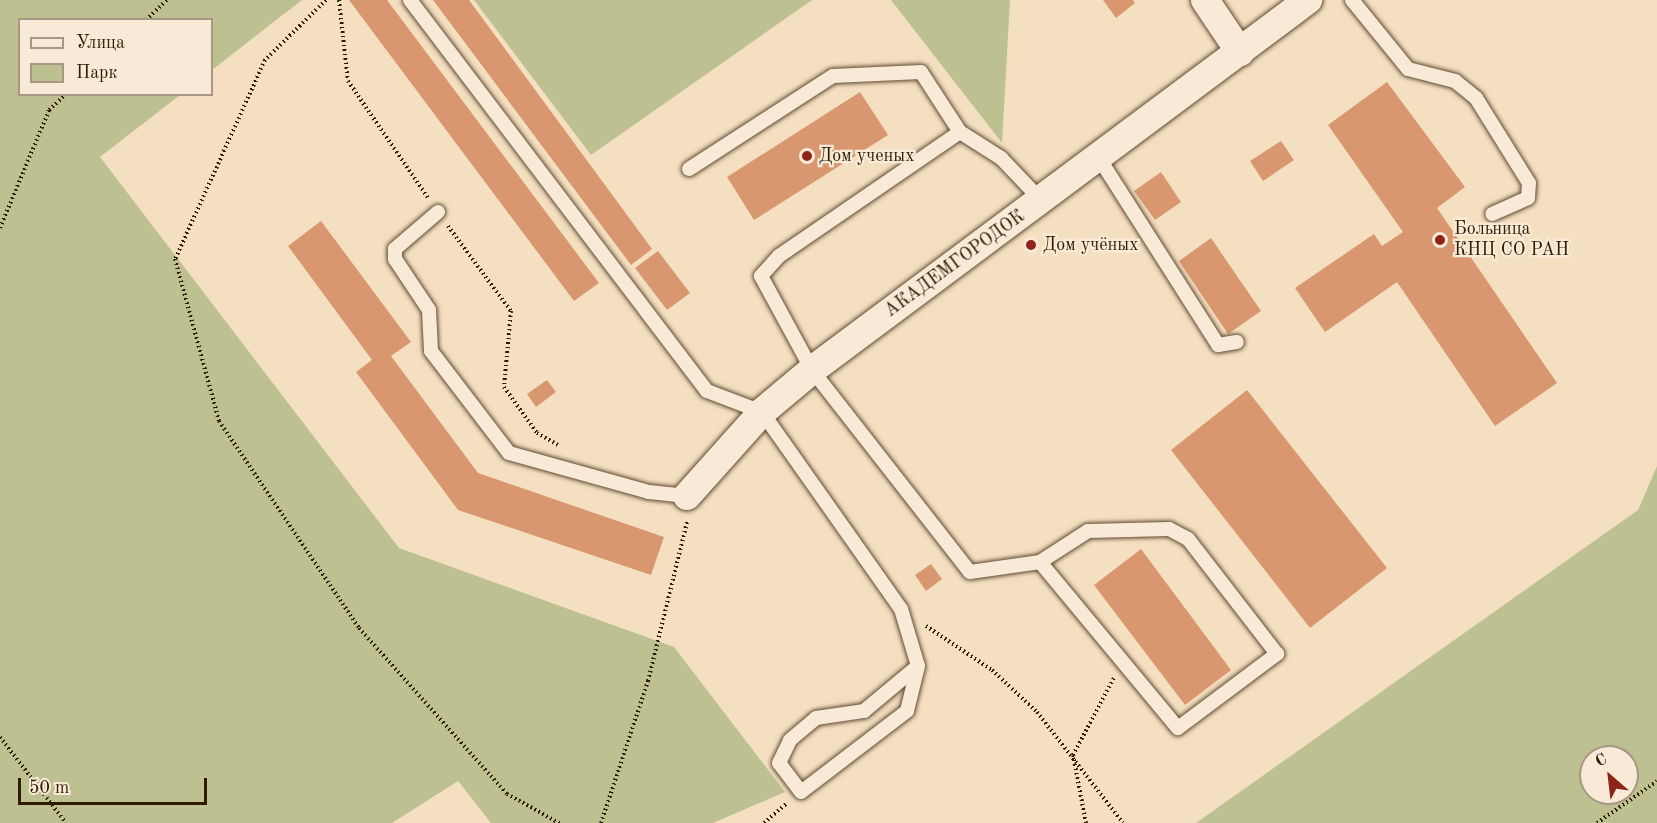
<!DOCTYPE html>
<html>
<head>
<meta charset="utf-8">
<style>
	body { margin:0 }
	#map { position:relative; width:1657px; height:823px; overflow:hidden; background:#f5dfc1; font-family:"Old Standard TT",serif }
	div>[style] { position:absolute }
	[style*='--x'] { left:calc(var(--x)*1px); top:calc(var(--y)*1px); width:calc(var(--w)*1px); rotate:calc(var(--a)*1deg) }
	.green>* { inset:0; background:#bdc192 }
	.building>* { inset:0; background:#d99770 }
	.path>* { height:4px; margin-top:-2px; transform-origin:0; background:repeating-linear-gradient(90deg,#2f1b02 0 1.5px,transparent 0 4.5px) }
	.roads { filter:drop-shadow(0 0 2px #604c32) drop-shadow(0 0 2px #604c32) }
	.service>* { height:14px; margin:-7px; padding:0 7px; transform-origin:7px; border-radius:7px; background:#f8ead7 }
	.minor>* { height:28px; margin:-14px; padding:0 14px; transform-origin:14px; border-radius:14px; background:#f8ead7 }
	.dots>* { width:16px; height:16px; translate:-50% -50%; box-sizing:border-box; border:3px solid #f8ead7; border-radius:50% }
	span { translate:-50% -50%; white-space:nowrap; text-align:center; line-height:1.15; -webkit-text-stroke:4.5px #f8ead7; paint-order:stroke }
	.poi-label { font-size:18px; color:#2f1b02 }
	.left { translate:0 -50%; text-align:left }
	.street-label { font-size:18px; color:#2f1b02 }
	.legend { position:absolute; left:18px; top:18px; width:195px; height:78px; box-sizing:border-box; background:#f8ead7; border:2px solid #a89782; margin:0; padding:8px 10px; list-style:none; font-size:18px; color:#2f1b02 }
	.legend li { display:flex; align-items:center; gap:12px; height:30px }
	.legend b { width:30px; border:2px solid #a89782 }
	.north { position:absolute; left:1579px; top:745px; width:60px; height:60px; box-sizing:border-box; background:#f8ead7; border:2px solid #a89782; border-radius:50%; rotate:332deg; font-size:16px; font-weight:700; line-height:24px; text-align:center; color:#2f1b02 }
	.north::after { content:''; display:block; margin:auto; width:21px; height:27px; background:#8f2418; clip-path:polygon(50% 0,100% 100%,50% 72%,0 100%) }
	.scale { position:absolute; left:18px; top:778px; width:189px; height:27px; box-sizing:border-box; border:3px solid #2f1b02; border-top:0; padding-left:8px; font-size:18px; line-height:21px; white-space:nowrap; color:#2f1b02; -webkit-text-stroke:4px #f8ead7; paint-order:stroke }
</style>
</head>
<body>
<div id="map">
	<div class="green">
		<i style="clip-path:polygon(0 0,302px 0,212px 70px,212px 20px,20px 20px,20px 94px,180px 95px,100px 157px,399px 548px,674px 647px,785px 792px,713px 823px,491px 823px,458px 781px,392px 823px,0 823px)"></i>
		<i style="clip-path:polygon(474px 0,812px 0,591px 155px)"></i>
		<i style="clip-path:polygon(891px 0,1010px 0,1002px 143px)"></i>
		<i style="clip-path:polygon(evenodd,1657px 466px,1657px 823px,1196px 823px,1638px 510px,1657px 466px,1591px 757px,1627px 757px,1627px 793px,1591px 793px,1591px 757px)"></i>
	</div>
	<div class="building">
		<i style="clip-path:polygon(349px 0,387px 0,599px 283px,574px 301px)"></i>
		<i style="clip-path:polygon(433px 0,469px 0,652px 249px,631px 265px)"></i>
		<i style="clip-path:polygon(1103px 0,1133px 0,1135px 3px,1116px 18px)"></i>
		<i style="clip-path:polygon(1387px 82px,1465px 187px,1437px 208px,1557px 383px,1495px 426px,1397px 282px,1325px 332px,1295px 288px,1374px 234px,1382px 246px,1403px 232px,1328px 125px)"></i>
		<i style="clip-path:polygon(860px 92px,888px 135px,754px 220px,727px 177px)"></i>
		<i style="clip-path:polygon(1281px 141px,1294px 160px,1263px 181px,1250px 161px)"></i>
		<i style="clip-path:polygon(1161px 172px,1181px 202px,1155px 220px,1134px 191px)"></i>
		<i style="clip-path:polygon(321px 221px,411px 342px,391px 356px,478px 473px,664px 537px,651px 575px,458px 510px,356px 372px,372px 360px,288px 246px)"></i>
		<i style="clip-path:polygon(1211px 238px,1261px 311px,1228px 334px,1179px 261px)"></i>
		<i style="clip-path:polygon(658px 251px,690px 293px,667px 310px,635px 268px)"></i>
		<i style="clip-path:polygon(547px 380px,556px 392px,536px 407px,527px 394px)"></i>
		<i style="clip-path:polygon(1247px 390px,1387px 568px,1310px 628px,1171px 450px)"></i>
		<i style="clip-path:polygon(1141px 549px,1231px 670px,1185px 705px,1094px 585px)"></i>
		<i style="clip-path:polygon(931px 564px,942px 579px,926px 591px,915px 575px)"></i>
	</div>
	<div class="path">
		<i style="--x:326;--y:0;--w:86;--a:135.5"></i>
		<i style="--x:265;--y:60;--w:218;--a:114.3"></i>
		<i style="--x:175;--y:259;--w:168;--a:74.8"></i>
		<i style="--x:219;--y:421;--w:250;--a:55.9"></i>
		<i style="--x:359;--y:628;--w:222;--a:48.3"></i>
		<i style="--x:507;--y:794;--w:60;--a:29.1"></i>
		<i style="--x:339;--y:0;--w:81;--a:83.7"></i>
		<i style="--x:348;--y:81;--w:142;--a:55.6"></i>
		<i style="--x:146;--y:20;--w:29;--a:-44"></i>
		<i style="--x:448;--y:226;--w:106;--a:53.5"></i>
		<i style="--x:511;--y:311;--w:76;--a:95.3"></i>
		<i style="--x:504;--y:387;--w:57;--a:54.3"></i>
		<i style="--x:537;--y:433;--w:24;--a:30"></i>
		<i style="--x:0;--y:228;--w:128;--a:-67.4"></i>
		<i style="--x:49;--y:110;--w:23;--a:-43"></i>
		<i style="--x:926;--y:626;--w:79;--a:33.7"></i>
		<i style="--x:992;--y:670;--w:62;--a:43"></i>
		<i style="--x:1037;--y:712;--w:140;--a:52.2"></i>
		<i style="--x:0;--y:737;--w:108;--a:52.5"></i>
		<i style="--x:601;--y:823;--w:150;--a:-71.7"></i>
		<i style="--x:648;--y:681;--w:164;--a:-76.2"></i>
		<i style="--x:764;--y:823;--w:29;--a:-41"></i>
		<i style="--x:1086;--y:823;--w:69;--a:-100.8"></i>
		<i style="--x:1073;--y:755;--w:87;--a:-62"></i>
		<i style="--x:1597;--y:823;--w:73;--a:-35"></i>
	</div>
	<div class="roads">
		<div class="service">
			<i style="--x:410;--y:0;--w:491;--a:52.8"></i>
			<i style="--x:707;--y:391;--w:59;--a:20.9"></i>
			<i style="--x:762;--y:412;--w:241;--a:54.8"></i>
			<i style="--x:901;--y:609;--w:59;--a:73.4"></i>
			<i style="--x:918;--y:666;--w:46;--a:103.7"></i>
			<i style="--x:907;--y:711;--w:133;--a:142.6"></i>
			<i style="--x:801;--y:792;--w:36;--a:-127"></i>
			<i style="--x:779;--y:763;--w:25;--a:-64"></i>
			<i style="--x:790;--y:740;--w:34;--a:-40"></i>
			<i style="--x:816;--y:718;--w:49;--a:-8.3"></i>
			<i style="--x:864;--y:711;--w:70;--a:-39.8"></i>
			<i style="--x:1352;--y:0;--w:89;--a:50.9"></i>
			<i style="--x:1408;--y:69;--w:49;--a:14.3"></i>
			<i style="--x:1455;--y:81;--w:27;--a:39"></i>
			<i style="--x:1476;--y:98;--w:100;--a:58.1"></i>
			<i style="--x:1529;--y:183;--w:15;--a:94"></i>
			<i style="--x:1528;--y:198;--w:39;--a:156"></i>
			<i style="--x:960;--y:132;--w:219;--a:145.6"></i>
			<i style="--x:779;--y:256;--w:27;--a:132"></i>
			<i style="--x:761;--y:276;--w:107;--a:61.5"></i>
			<i style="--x:812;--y:370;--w:256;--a:52"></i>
			<i style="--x:970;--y:572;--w:71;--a:-8.1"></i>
			<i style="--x:1040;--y:562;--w:216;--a:50.3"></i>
			<i style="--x:1178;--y:728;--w:124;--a:-36.8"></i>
			<i style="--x:1277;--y:654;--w:145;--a:-127.7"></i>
			<i style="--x:1188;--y:539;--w:21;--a:-152"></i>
			<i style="--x:1169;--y:529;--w:81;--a:178.6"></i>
			<i style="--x:1088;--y:531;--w:57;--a:147.1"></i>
			<i style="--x:1099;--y:158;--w:222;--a:57.5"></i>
			<i style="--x:1218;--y:345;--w:19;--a:-9"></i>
			<i style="--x:689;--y:169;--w:171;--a:-32.9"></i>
			<i style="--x:833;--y:76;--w:88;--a:-2.6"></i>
			<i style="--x:921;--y:72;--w:72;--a:57"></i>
			<i style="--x:960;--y:132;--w:49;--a:32.4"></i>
			<i style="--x:1001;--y:158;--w:59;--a:46.4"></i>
			<i style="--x:438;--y:212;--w:57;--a:139.3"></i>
			<i style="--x:395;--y:249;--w:10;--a:90"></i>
			<i style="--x:395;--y:259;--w:61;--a:56.3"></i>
			<i style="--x:429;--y:310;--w:41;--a:87.2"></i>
			<i style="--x:431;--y:351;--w:128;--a:52.6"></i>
			<i style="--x:509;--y:453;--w:145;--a:15.6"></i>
			<i style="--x:649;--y:492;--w:38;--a:6"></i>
		</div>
		<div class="minor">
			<i style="--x:1205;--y:0;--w:63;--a:56.1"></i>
			<i style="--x:687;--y:496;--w:113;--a:-48.2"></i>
			<i style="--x:762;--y:412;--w:65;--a:-40"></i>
			<i style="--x:812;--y:370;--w:619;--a:-36.72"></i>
		</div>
	</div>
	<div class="dots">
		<i style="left:807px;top:156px;background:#8f2418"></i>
		<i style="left:1440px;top:240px;background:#8f2418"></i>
		<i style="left:1031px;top:245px;background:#8f2418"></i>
	</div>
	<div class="poi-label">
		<span class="left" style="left:819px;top:156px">Дом ученых</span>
		<span class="left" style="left:1454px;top:240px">Больница<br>КНЦ СО РАН</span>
		<span class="left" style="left:1043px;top:245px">Дом учёных</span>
	</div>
	<div class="street-label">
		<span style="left:955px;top:264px;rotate:-36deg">АКАДЕМГОРОДОК</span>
	</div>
	<ul class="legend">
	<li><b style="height:8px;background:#f8ead7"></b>Улица</li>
	<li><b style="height:16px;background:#bdc192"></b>Парк</li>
	</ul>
	<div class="north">С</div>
	<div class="scale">50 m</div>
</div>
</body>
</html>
